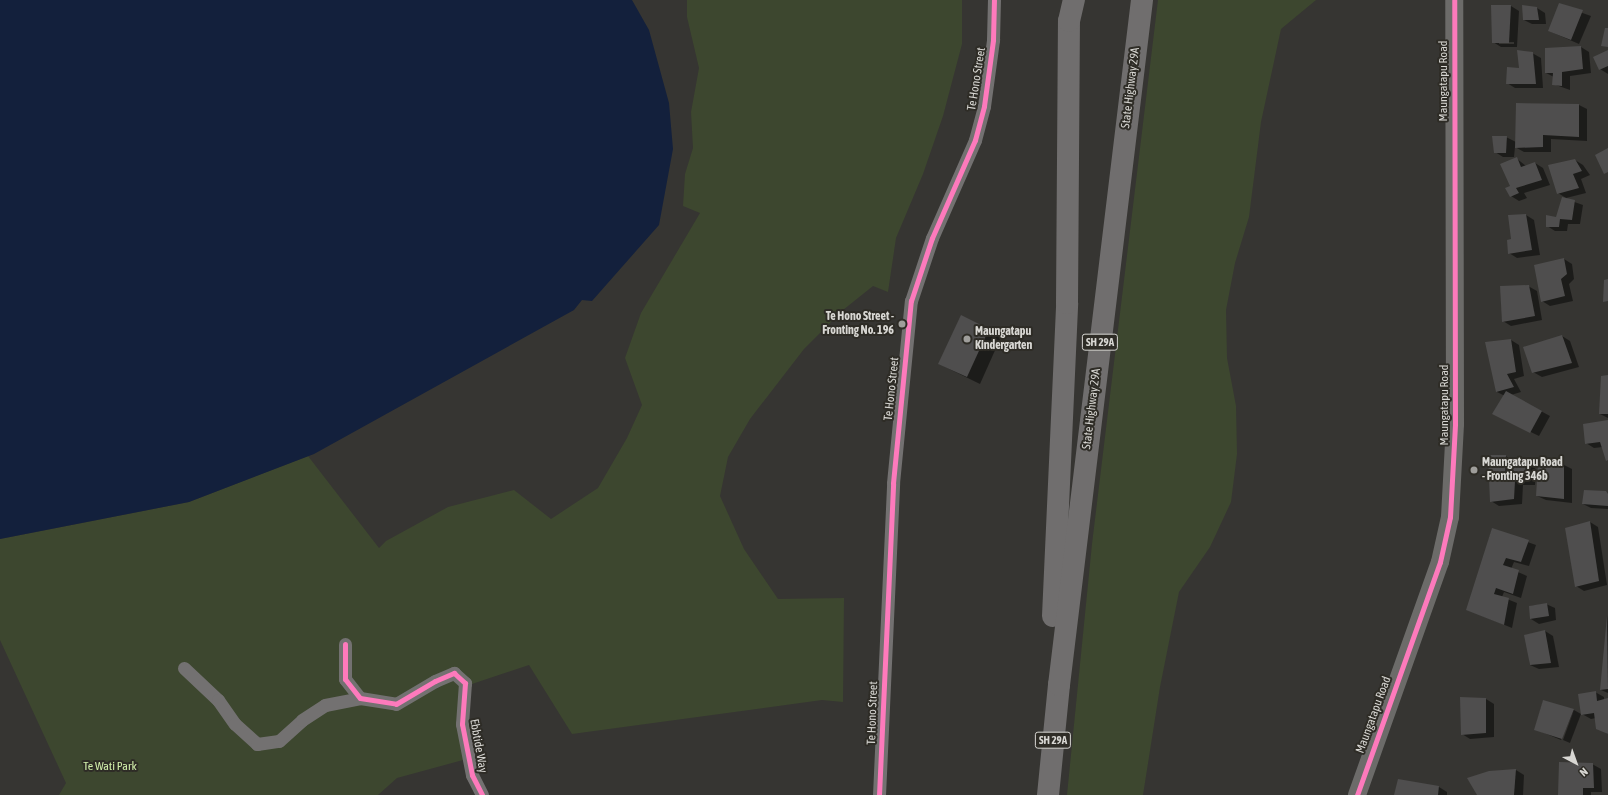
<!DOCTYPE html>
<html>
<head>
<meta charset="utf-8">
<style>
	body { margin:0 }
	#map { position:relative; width:1608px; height:795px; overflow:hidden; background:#363532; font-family:"Asap Condensed",sans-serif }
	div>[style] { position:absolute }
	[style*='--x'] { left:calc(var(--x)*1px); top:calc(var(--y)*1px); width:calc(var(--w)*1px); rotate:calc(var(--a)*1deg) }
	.green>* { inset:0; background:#3d472f }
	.water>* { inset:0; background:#13203c }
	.shadow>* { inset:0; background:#0007 }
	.building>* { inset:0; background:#4f4e4e }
	.street>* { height:13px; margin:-6.5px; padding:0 6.5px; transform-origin:6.5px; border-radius:6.5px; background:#737171 }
	.secondary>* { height:18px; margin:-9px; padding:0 9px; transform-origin:9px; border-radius:9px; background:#6c6b69 }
	.highway>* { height:22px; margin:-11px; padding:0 11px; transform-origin:11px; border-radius:11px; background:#706e6e }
	.cycleway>* { height:5px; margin:-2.5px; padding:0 2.5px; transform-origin:2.5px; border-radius:2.5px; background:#fd7abc }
	.dots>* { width:11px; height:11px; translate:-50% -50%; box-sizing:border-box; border:2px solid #2e2c26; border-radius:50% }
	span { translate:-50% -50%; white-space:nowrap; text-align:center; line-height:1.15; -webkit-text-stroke:4px #2e2c26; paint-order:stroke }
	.shield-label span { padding:1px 3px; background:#2e2c26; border:1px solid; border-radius:3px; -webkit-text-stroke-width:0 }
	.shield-label { font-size:11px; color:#d8d7d3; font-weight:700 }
	.street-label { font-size:12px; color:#d8d7d3 }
	.poi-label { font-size:12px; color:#d8d7d3; font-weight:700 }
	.right { translate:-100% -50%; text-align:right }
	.left { translate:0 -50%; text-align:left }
	.park-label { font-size:12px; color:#d0edaa }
	.north { position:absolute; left:1556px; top:743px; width:40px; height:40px; -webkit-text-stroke:3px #2e2c26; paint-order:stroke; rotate:139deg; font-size:11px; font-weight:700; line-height:16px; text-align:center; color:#d8d7d3 }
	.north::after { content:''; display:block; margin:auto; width:14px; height:18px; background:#d8d7d3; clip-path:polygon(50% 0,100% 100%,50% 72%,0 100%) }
</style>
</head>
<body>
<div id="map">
	<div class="green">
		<i style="clip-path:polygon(687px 0,962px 0,962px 44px,943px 116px,923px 174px,896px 238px,888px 292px,873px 286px,843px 310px,804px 349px,750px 419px,728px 457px,720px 496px,744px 549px,778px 599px,844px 598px,843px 702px,822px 700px,572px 734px,529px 665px,463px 687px,474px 757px,397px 778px,378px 795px,59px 795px,66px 783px,0 640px,0 539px,189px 502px,308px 456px,379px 548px,386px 541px,448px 507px,514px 490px,551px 519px,598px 488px,627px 438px,642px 405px,625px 358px,641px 313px,700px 213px,683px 206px,685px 174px,693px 148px,691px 112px,699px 68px,687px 17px)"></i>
		<i style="clip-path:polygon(1158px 0,1316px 0,1281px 29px,1261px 122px,1249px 217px,1235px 263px,1226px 310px,1227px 358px,1236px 406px,1237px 454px,1231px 502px,1210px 547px,1179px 592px,1160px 687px,1143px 795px,1067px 795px,1092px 544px)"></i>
	</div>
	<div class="water">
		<i style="clip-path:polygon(0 0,632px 0,649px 30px,669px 103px,673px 149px,659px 225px,592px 301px,582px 300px,574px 310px,314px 454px,189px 502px,0 539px)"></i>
	</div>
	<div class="shadow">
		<i style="clip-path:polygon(1560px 5px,1591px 16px,1579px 44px,1549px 31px)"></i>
		<i style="clip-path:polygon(evenodd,1492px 6px,1511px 6px,1519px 11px,1517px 47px,1501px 47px,1493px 42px,1492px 6px,1499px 42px,1514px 42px,1514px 44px,1499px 44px,1499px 42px)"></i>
		<i style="clip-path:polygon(1537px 8px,1545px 13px,1546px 24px,1532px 24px,1524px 20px)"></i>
		<i style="clip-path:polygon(1581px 47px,1589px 52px,1591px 73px,1570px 76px,1570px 90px,1553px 84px,1554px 77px,1546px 73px)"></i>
		<i style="clip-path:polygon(1608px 52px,1608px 74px,1600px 69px)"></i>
		<i style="clip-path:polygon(1532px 53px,1541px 58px,1543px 88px,1515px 88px,1507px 83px)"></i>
		<i style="clip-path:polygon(1517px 104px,1579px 105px,1587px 109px,1587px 141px,1551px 139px,1551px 152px,1524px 152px,1515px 147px,1514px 157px,1503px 157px,1495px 152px,1506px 137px,1516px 142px)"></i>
		<i style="clip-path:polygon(1516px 158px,1526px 166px,1535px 163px,1543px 168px,1550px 185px,1524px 193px,1527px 198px,1519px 201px,1511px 196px)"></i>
		<i style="clip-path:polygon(1575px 160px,1583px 165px,1590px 175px,1581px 179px,1586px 193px,1566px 198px,1558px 193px)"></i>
		<i style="clip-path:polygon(1563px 198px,1583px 205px,1580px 224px,1568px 224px,1567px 231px,1555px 231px,1547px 226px,1557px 218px)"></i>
		<i style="clip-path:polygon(1526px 215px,1534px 220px,1540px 255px,1517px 258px,1509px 253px,1512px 240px)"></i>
		<i style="clip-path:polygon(1564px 259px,1572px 264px,1574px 279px,1569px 284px,1573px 301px,1550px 306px,1542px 301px)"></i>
		<i style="clip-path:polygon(1528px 286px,1537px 291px,1542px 320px,1511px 326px,1503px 321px)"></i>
		<i style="clip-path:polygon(961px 317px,1001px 337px,980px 384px,939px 364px)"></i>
		<i style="clip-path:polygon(1562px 336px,1570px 341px,1579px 367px,1542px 377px,1533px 372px)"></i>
		<i style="clip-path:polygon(1511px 340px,1519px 345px,1524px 376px,1514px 379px,1521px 392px,1511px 395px,1550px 416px,1539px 436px,1502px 418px,1505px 396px,1497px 392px)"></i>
		<i style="clip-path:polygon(1608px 376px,1608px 418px,1600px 414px)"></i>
		<i style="clip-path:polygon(1608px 421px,1608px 460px,1603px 447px,1594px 448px,1586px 443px)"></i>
		<i style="clip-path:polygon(1506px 456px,1514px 463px,1527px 464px,1536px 469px,1535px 485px,1523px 485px,1522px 504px,1499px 506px,1491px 501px)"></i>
		<i style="clip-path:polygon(1564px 465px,1572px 469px,1572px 503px,1546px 500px,1537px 496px)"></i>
		<i style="clip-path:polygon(1608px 494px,1608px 509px,1591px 508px,1583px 504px)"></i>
		<i style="clip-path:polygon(1590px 522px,1598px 527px,1607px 585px,1584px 591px,1576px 586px)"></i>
		<i style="clip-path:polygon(1492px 529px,1536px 545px,1529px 566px,1514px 562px,1511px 569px,1527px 576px,1521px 598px,1504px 592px,1502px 597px,1517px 603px,1512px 628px,1468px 610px)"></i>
		<i style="clip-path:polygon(1546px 604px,1555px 608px,1556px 620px,1539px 624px,1531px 619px,1530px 606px)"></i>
		<i style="clip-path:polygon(1608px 615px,1608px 693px,1601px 690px)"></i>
		<i style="clip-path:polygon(1545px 631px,1553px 636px,1559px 667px,1539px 669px,1530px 665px,1526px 635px)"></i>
		<i style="clip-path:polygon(1595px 692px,1604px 697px,1604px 700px,1608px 699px,1608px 734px,1597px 728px,1596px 718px,1591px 719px,1582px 714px)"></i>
		<i style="clip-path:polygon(1486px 699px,1494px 704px,1494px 737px,1470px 739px,1462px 734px)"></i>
		<i style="clip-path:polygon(1543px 701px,1574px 710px,1561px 740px,1535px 729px)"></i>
		<i style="clip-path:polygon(1574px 710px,1581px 714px,1570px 743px,1563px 740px)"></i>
		<i style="clip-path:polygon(1592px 764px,1601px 769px,1602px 792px,1591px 792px,1591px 795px,1559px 795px)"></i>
		<i style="clip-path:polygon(1516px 770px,1524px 775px,1523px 795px,1478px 795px)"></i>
		<i style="clip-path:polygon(1399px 780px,1439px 787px,1447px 792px,1447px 795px,1395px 795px)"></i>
	</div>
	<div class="building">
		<i style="clip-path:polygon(1559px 3px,1583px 10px,1571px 40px,1548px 31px)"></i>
		<i style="clip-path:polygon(1491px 5px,1511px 5px,1509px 43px,1492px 43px)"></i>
		<i style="clip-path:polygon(1522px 5px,1537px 7px,1539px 20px,1523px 20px)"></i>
		<i style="clip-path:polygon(1605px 28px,1608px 28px,1608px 47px,1601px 46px)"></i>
		<i style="clip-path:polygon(1581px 46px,1583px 69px,1562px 72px,1562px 86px,1552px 85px,1553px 73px,1545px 73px,1545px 48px)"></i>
		<i style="clip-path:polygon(1517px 50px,1533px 52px,1536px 84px,1506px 84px,1507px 67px,1519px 68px)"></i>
		<i style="clip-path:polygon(1608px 50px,1608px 66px,1599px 70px,1593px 57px)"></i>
		<i style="clip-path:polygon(1516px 103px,1579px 104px,1579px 137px,1543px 135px,1543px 147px,1515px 148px)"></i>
		<i style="clip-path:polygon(1492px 136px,1507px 136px,1506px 153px,1494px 153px)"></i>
		<i style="clip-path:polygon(1608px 148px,1608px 172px,1604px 174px,1595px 155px)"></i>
		<i style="clip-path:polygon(1517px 157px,1521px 167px,1535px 162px,1542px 180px,1516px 188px,1519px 193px,1510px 197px,1505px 188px,1510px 186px,1500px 164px)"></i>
		<i style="clip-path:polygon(1575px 159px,1582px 171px,1573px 174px,1579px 188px,1557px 194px,1548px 165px)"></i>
		<i style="clip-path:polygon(1562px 197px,1575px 200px,1572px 220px,1560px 219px,1559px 227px,1546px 227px,1546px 215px,1556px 217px)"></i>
		<i style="clip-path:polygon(1526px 214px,1532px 250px,1508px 254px,1507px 240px,1511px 239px,1508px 215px)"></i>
		<i style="clip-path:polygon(1564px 258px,1567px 274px,1561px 279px,1565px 296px,1541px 302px,1534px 265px)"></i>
		<i style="clip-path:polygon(1608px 279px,1608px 301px,1603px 302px,1604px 280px)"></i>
		<i style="clip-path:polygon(1529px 285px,1535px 316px,1502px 322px,1500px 286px)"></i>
		<i style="clip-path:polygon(961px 315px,989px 329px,967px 377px,938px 364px)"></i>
		<i style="clip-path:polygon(1562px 335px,1572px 363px,1532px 373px,1523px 347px)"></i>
		<i style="clip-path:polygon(1511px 339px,1516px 372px,1507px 374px,1514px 387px,1496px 392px,1485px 342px)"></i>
		<i style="clip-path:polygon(1608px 375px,1608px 414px,1599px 414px,1601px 376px)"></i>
		<i style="clip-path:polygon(1506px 391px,1542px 411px,1530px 433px,1492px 414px)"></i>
		<i style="clip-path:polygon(1608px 420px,1608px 460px,1606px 461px,1600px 442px,1585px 444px,1583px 424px)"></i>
		<i style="clip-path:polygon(1488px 455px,1506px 455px,1505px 480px,1510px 481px,1511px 462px,1528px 463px,1527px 480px,1515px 481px,1514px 499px,1490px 502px)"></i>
		<i style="clip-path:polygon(1564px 464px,1564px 499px,1536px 496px,1538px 465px)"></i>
		<i style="clip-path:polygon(1584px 490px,1606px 491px,1608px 494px,1608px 506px,1582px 504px)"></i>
		<i style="clip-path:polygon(1590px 521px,1599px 581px,1575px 587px,1565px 528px)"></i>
		<i style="clip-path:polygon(1492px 528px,1529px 540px,1521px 562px,1506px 558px,1503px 565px,1519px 570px,1513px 594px,1496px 588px,1494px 594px,1509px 598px,1504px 625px,1466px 610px)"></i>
		<i style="clip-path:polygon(1547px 603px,1549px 616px,1530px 619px,1529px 606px)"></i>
		<i style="clip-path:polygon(1607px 616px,1608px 689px,1600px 690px)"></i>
		<i style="clip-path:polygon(1545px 630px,1551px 663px,1530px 665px,1524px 635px)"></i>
		<i style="clip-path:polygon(1596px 691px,1597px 701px,1608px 698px,1608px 734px,1596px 729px,1594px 713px,1581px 715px,1578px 694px)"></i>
		<i style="clip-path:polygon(1460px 697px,1486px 698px,1486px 733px,1461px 735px)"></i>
		<i style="clip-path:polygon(1543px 700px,1574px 709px,1562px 739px,1534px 730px)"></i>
		<i style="clip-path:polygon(1559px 762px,1593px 763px,1594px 788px,1583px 788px,1583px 795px,1558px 795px)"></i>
		<i style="clip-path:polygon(1516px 769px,1514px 795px,1477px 795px,1467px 778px,1489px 771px)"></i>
		<i style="clip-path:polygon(1398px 779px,1439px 786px,1438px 795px,1394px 795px)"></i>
	</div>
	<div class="street">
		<i style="--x:345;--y:644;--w:35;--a:90"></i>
		<i style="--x:345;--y:679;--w:24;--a:52"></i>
		<i style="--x:360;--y:698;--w:36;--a:9"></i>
		<i style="--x:396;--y:704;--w:45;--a:-30.5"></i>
		<i style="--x:435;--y:681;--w:21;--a:-23"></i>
		<i style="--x:454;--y:673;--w:15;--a:42"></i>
		<i style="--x:465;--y:683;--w:41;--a:94.2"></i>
		<i style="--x:462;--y:724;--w:52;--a:78.9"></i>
		<i style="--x:472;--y:775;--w:22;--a:63"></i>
		<i style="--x:184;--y:668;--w:47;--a:43.3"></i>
		<i style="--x:218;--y:700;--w:29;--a:55"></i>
		<i style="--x:235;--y:724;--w:30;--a:42"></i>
		<i style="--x:257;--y:744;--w:22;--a:-8"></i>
		<i style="--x:279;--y:741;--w:31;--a:-42"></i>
		<i style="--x:302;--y:720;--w:27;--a:-33"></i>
		<i style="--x:325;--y:705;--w:36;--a:-11"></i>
		<i style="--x:879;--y:795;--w:312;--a:-87.4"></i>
		<i style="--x:893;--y:483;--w:183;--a:-84.4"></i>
		<i style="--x:911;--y:301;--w:66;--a:-71.6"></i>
		<i style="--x:932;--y:238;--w:107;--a:-66.3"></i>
		<i style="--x:975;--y:140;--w:35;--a:-75"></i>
		<i style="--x:984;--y:106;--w:67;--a:-82.2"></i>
		<i style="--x:993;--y:40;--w:40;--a:-88.6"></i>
	</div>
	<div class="secondary">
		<i style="--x:1357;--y:795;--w:247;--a:-70.4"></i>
		<i style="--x:1440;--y:562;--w:46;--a:-77.5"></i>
		<i style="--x:1450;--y:517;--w:93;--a:-86.9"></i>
		<i style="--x:1455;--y:424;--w:424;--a:-90.1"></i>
	</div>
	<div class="highway">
		<i style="--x:1053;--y:616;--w:313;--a:-87.4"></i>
		<i style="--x:1067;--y:303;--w:282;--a:-89.6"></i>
		<i style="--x:1069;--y:21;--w:22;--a:-77"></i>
		<i style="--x:1048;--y:795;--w:111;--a:-84.3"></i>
		<i style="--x:1059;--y:685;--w:690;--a:-83.09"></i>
	</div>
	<div class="cycleway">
		<i style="--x:345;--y:644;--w:35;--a:90"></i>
		<i style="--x:345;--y:679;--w:24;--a:52"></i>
		<i style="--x:360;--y:698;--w:36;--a:9"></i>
		<i style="--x:396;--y:704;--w:45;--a:-30.5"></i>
		<i style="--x:435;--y:681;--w:21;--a:-23"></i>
		<i style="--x:454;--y:673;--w:15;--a:42"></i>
		<i style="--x:465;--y:683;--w:41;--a:94.2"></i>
		<i style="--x:462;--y:724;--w:52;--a:78.9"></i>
		<i style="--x:472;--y:775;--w:22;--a:63"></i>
		<i style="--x:879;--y:795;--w:312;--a:-87.4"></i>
		<i style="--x:893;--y:483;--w:183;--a:-84.4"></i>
		<i style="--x:911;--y:301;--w:66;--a:-71.6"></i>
		<i style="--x:932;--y:238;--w:107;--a:-66.3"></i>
		<i style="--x:975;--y:140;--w:35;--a:-75"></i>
		<i style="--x:984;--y:106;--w:67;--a:-82.2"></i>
		<i style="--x:993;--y:40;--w:40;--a:-88.6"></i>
		<i style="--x:1357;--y:795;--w:247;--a:-70.4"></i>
		<i style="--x:1440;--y:562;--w:46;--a:-77.5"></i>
		<i style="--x:1450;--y:517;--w:93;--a:-86.9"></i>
		<i style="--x:1455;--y:424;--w:424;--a:-90.1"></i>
	</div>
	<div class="dots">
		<i style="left:902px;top:324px;background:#9f9e9b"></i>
		<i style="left:967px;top:339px;background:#9f9e9b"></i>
		<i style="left:1474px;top:470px;background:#9f9e9b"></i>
	</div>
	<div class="shield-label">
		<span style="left:1100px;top:342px">SH 29A</span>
		<span style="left:1053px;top:740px">SH 29A</span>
	</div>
	<div class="street-label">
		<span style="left:977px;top:79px;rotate:-81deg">Te Hono Street</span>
		<span style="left:1444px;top:81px;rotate:-90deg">Maungatapu Road</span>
		<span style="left:1131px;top:88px;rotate:-83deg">State Highway 29A</span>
		<span style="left:892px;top:389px;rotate:-84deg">Te Hono Street</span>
		<span style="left:1445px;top:405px;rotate:-90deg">Maungatapu Road</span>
		<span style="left:1092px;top:409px;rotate:-83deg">State Highway 29A</span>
		<span style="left:873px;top:713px;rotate:-88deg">Te Hono Street</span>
		<span style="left:1374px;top:715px;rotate:-70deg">Maungatapu Road</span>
		<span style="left:478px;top:746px;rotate:80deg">Ebbtide Way</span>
	</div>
	<div class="poi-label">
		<span class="right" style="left:894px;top:324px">Te Hono Street -<br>Fronting No. 196</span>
		<span class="left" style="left:975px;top:339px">Maungatapu<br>Kindergarten</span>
		<span class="left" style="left:1482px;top:470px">Maungatapu Road<br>- Fronting 346b</span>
	</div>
	<div class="park-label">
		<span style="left:110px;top:767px">Te Wati Park</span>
	</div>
	<div class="north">N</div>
</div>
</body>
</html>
